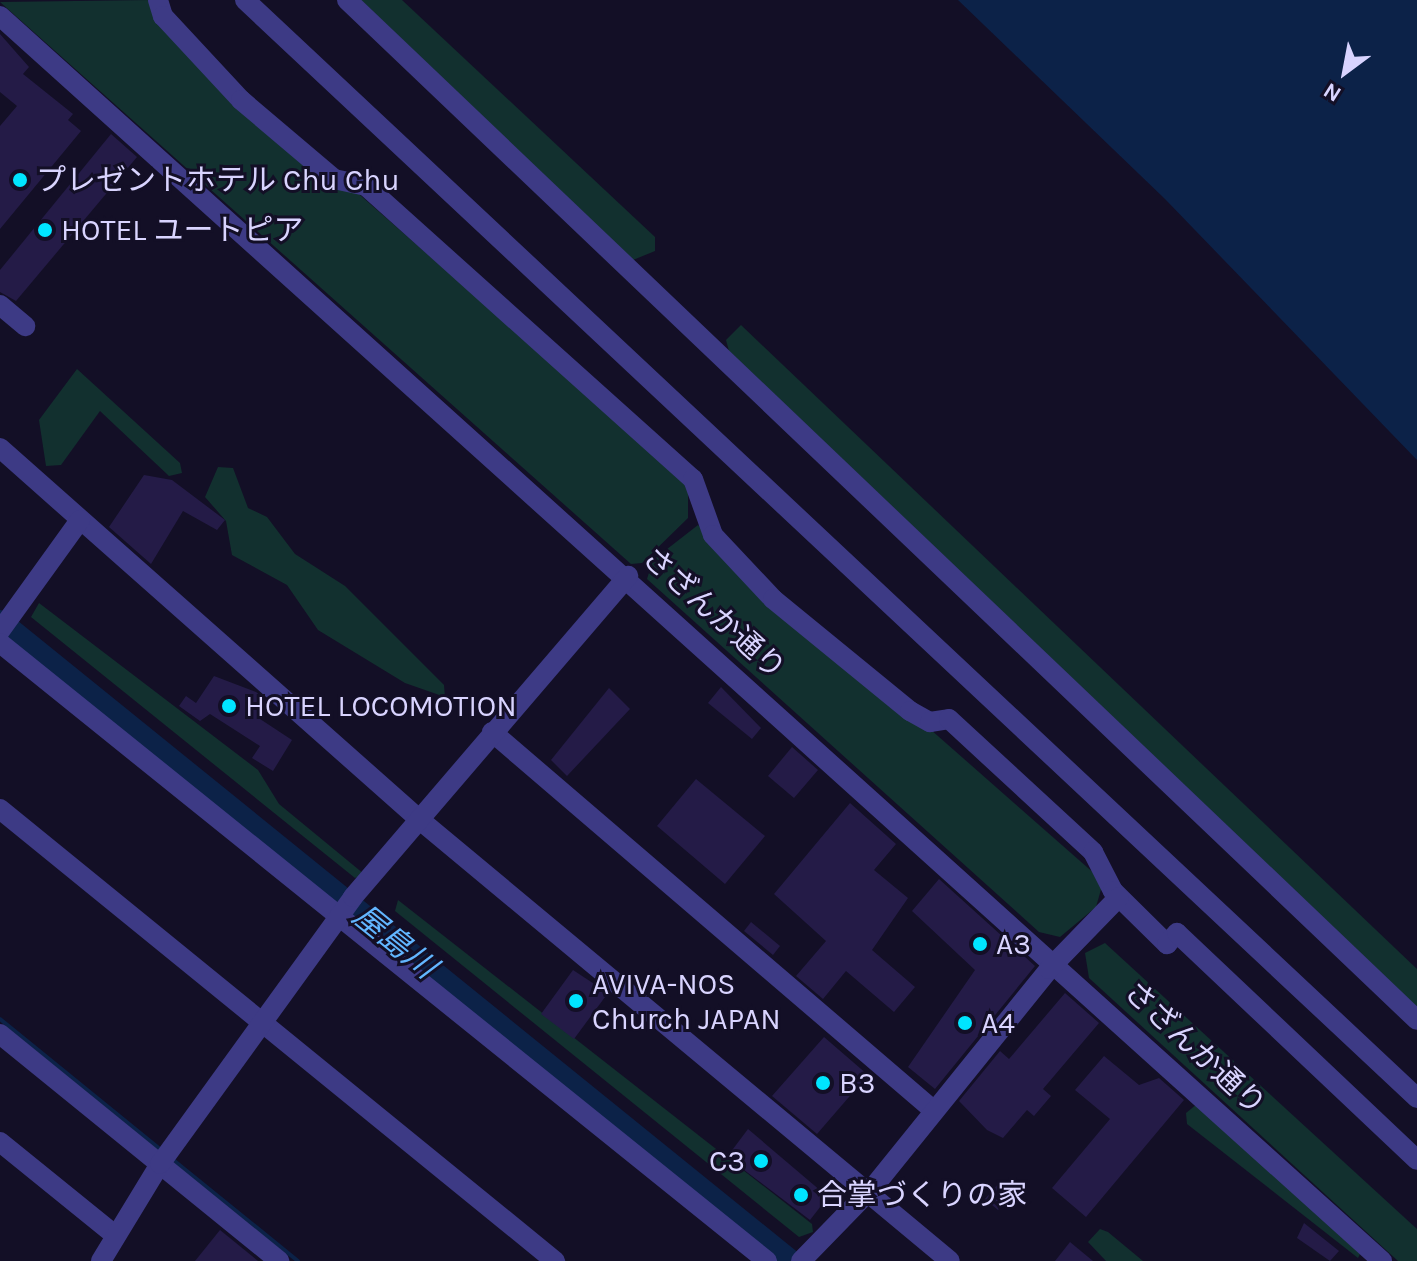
<!DOCTYPE html>
<html>
<head>
<meta charset="utf-8">
<style>
	body { margin:0 }
	#map { position:relative; width:1417px; height:1261px; overflow:hidden; background:#130f26; font-family:Karla,"Noto Sans JP",sans-serif }
	div>[style] { position:absolute }
	[style*='--x'] { left:calc(var(--x)*1px); top:calc(var(--y)*1px); width:calc(var(--w)*1px); rotate:calc(var(--a)*1deg) }
	.green>* { inset:0; background:#12302f }
	.water>* { inset:0; background:#0c2248 }
	.stream>* { height:4px; margin:-2px; padding:0 2px; transform-origin:2px; border-radius:2px; background:#0c2248 }
	.river>* { height:26px; margin:-13px; padding:0 13px; transform-origin:13px; border-radius:13px; background:#0c2248 }
	.building>* { inset:0; background:#241b47 }
	.minor>* { height:20px; margin:-10px; padding:0 10px; transform-origin:10px; border-radius:10px; background:#3d3a85 }
	.dots>* { width:22px; height:22px; translate:-50% -50%; box-sizing:border-box; border:4px solid #130f26; border-radius:50% }
	span { translate:-50% -50%; white-space:nowrap; text-align:center; line-height:1.15; -webkit-text-stroke:6px #130f26; paint-order:stroke }
	.poi-label { font-size:30px; color:#d9d4ff }
	.left { translate:0 -50%; text-align:left }
	.right { translate:-100% -50%; text-align:right }
	.street-label { font-size:30px; color:#d9d4ff }
	.water-label { font-size:32px; color:#62b6ff; font-style:italic }
	.north { position:absolute; left:1305px; top:32px; width:80px; height:80px; -webkit-text-stroke:6px #130f26; paint-order:stroke; rotate:212deg; font-size:22px; font-weight:700; line-height:32px; text-align:center; color:#d9d4ff }
	.north::after { content:''; display:block; margin:auto; width:28px; height:36px; background:#d9d4ff; clip-path:polygon(50% 0,100% 100%,50% 72%,0 100%) }
</style>
</head>
<body>
<div id="map">
	<div class="green">
		<i style="clip-path:polygon(151px 0,155px 15px,688px 483px,688px 518px,642px 563px,631px 564px,0 2px)"></i>
		<i style="clip-path:polygon(361px 0,402px 0,655px 237px,655px 251px,633px 260px)"></i>
		<i style="clip-path:polygon(741px 325px,1417px 969px,1417px 1007px,729px 351px,726px 340px)"></i>
		<i style="clip-path:polygon(77px 369px,180px 463px,182px 473px,169px 476px,100px 411px,61px 465px,46px 466px,39px 420px)"></i>
		<i style="clip-path:polygon(218px 467px,233px 468px,248px 508px,267px 517px,295px 554px,345px 586px,444px 685px,445px 697px,405px 683px,318px 630px,287px 585px,232px 555px,226px 521px,205px 497px)"></i>
		<i style="clip-path:polygon(698px 525px,1096px 875px,1102px 886px,1096px 907px,1060px 937px,1039px 932px,647px 579px,653px 560px)"></i>
		<i style="clip-path:polygon(39px 603px,258px 770px,279px 804px,364px 874px,355px 878px,31px 617px)"></i>
		<i style="clip-path:polygon(398px 900px,812px 1224px,813px 1232px,799px 1237px,395px 911px)"></i>
		<i style="clip-path:polygon(1105px 943px,1417px 1229px,1417px 1261px,1398px 1261px,1089px 978px,1085px 953px)"></i>
		<i style="clip-path:polygon(1197px 1104px,1360px 1254px,1358px 1258px,1187px 1124px,1186px 1113px)"></i>
		<i style="clip-path:polygon(1100px 1229px,1108px 1232px,1143px 1261px,1106px 1261px,1088px 1242px)"></i>
	</div>
	<div class="water">
		<i style="clip-path:polygon(958px 0,1417px 0,1417px 460px,1165px 199px)"></i>
	</div>
	<div class="stream">
		<i style="--x:0;--y:1019;--w:208;--a:39.1"></i>
		<i style="--x:172;--y:1159;--w:162;--a:39"></i>
	</div>
	<div class="river">
		<i style="--x:0;--y:623;--w:1014;--a:39"></i>
	</div>
	<div class="building">
		<i style="clip-path:polygon(0 34px,29px 67px,23px 74px,73px 114px,68px 120px,81px 131px,0 229px,0 126px,17px 106px,0 92px)"></i>
		<i style="clip-path:polygon(111px 134px,137px 157px,16px 301px,0 292px,0 270px)"></i>
		<i style="clip-path:polygon(144px 475px,172px 480px,225px 520px,217px 530px,183px 511px,151px 564px,109px 527px)"></i>
		<i style="clip-path:polygon(214px 676px,256px 692px,267px 701px,257px 717px,292px 740px,273px 771px,252px 758px,260px 746px,210px 714px,200px 721px,179px 706px,186px 696px,196px 703px)"></i>
		<i style="clip-path:polygon(721px 687px,761px 728px,752px 739px,708px 703px)"></i>
		<i style="clip-path:polygon(609px 688px,630px 709px,567px 776px,551px 760px)"></i>
		<i style="clip-path:polygon(792px 747px,818px 770px,794px 798px,768px 776px)"></i>
		<i style="clip-path:polygon(696px 779px,765px 836px,725px 884px,657px 826px)"></i>
		<i style="clip-path:polygon(850px 803px,896px 844px,874px 870px,908px 898px,872px 950px,915px 987px,894px 1012px,846px 971px,823px 999px,796px 976px,826px 941px,774px 894px)"></i>
		<i style="clip-path:polygon(939px 879px,1035px 966px,935px 1089px,908px 1067px,975px 970px,912px 911px)"></i>
		<i style="clip-path:polygon(751px 922px,780px 946px,773px 955px,744px 931px)"></i>
		<i style="clip-path:polygon(573px 970px,608px 993px,574px 1039px,541px 1014px)"></i>
		<i style="clip-path:polygon(1065px 993px,1099px 1023px,1043px 1089px,1051px 1096px,1034px 1116px,1027px 1110px,1003px 1138px,987px 1130px,959px 1101px,1000px 1051px,1009px 1059px)"></i>
		<i style="clip-path:polygon(824px 1037px,868px 1075px,817px 1134px,772px 1096px)"></i>
		<i style="clip-path:polygon(1104px 1056px,1139px 1085px,1159px 1078px,1184px 1100px,1086px 1217px,1052px 1188px,1110px 1119px,1075px 1090px)"></i>
		<i style="clip-path:polygon(748px 1129px,828px 1197px,810px 1220px,727px 1157px)"></i>
		<i style="clip-path:polygon(999px 1183px,1012px 1194px,998px 1210px,985px 1199px)"></i>
		<i style="clip-path:polygon(1304px 1223px,1339px 1251px,1330px 1261px,1297px 1238px)"></i>
		<i style="clip-path:polygon(220px 1230px,258px 1261px,195px 1261px)"></i>
		<i style="clip-path:polygon(1070px 1242px,1093px 1261px,1055px 1261px)"></i>
	</div>
	<div class="minor">
		<i style="--x:158;--y:0;--w:17;--a:73"></i>
		<i style="--x:163;--y:16;--w:115;--a:47.1"></i>
		<i style="--x:241;--y:100;--w:122;--a:40.3"></i>
		<i style="--x:334;--y:179;--w:33;--a:12"></i>
		<i style="--x:366;--y:186;--w:439;--a:41.9"></i>
		<i style="--x:693;--y:479;--w:59;--a:70.3"></i>
		<i style="--x:713;--y:535;--w:88;--a:46.8"></i>
		<i style="--x:773;--y:599;--w:177;--a:39.3"></i>
		<i style="--x:910;--y:711;--w:23;--a:29"></i>
		<i style="--x:930;--y:722;--w:19;--a:-9"></i>
		<i style="--x:949;--y:719;--w:196;--a:42.7"></i>
		<i style="--x:1093;--y:852;--w:44;--a:62.9"></i>
		<i style="--x:1113;--y:891;--w:76;--a:44.5"></i>
		<i style="--x:1167;--y:944;--w:15;--a:-48"></i>
		<i style="--x:1177;--y:933;--w:330;--a:43.4"></i>
		<i style="--x:245;--y:0;--w:1606;--a:43.13"></i>
		<i style="--x:347;--y:0;--w:1478;--a:43.63"></i>
		<i style="--x:0;--y:16;--w:1860;--a:42.01"></i>
		<i style="--x:0;--y:305;--w:33;--a:40"></i>
		<i style="--x:0;--y:448;--w:561;--a:41.53"></i>
		<i style="--x:420;--y:820;--w:689;--a:39.76"></i>
		<i style="--x:0;--y:631;--w:137;--a:-54.2"></i>
		<i style="--x:0;--y:643;--w:985;--a:38.86"></i>
		<i style="--x:492;--y:732;--w:579;--a:40.59"></i>
		<i style="--x:0;--y:809;--w:716;--a:39.16"></i>
		<i style="--x:0;--y:1034;--w:360;--a:39.1"></i>
		<i style="--x:0;--y:1142;--w:149;--a:39"></i>
		<i style="--x:101;--y:1261;--w:114;--a:-58.7"></i>
		<i style="--x:160;--y:1164;--w:329;--a:-54.1"></i>
		<i style="--x:353;--y:897;--w:423;--a:-49.4"></i>
		<i style="--x:801;--y:1261;--w:106;--a:-45.8"></i>
		<i style="--x:875;--y:1185;--w:277;--a:-51.1"></i>
		<i style="--x:1049;--y:969;--w:100;--a:-45.8"></i>
	</div>
	<div class="dots">
		<i style="left:20px;top:180px;background:#00e5ff"></i>
		<i style="left:45px;top:230px;background:#00e5ff"></i>
		<i style="left:229px;top:706px;background:#00e5ff"></i>
		<i style="left:980px;top:944px;background:#00e5ff"></i>
		<i style="left:576px;top:1001px;background:#00e5ff"></i>
		<i style="left:965px;top:1023px;background:#00e5ff"></i>
		<i style="left:823px;top:1083px;background:#00e5ff"></i>
		<i style="left:761px;top:1161px;background:#00e5ff"></i>
		<i style="left:801px;top:1195px;background:#00e5ff"></i>
	</div>
	<div class="poi-label">
		<span class="left" style="left:36px;top:180px">プレゼントホテル Chu Chu</span>
		<span class="left" style="left:61px;top:230px">HOTEL ユートピア</span>
		<span class="left" style="left:245px;top:706px">HOTEL LOCOMOTION</span>
		<span class="left" style="left:996px;top:944px">A3</span>
		<span class="left" style="left:592px;top:1001px">AVIVA-NOS<br>Church JAPAN</span>
		<span class="left" style="left:981px;top:1023px">A4</span>
		<span class="left" style="left:839px;top:1083px">B3</span>
		<span class="right" style="left:745px;top:1161px">C3</span>
		<span class="left" style="left:817px;top:1195px">合掌づくりの家</span>
	</div>
	<div class="street-label">
		<span style="left:714px;top:613px;rotate:42deg">さざんか通り</span>
		<span style="left:1195px;top:1048px;rotate:43deg">さざんか通り</span>
	</div>
	<div class="water-label">
		<span style="left:394px;top:942px;rotate:39deg">屋島川</span>
	</div>
	<div class="north">N</div>
</div>
</body>
</html>
